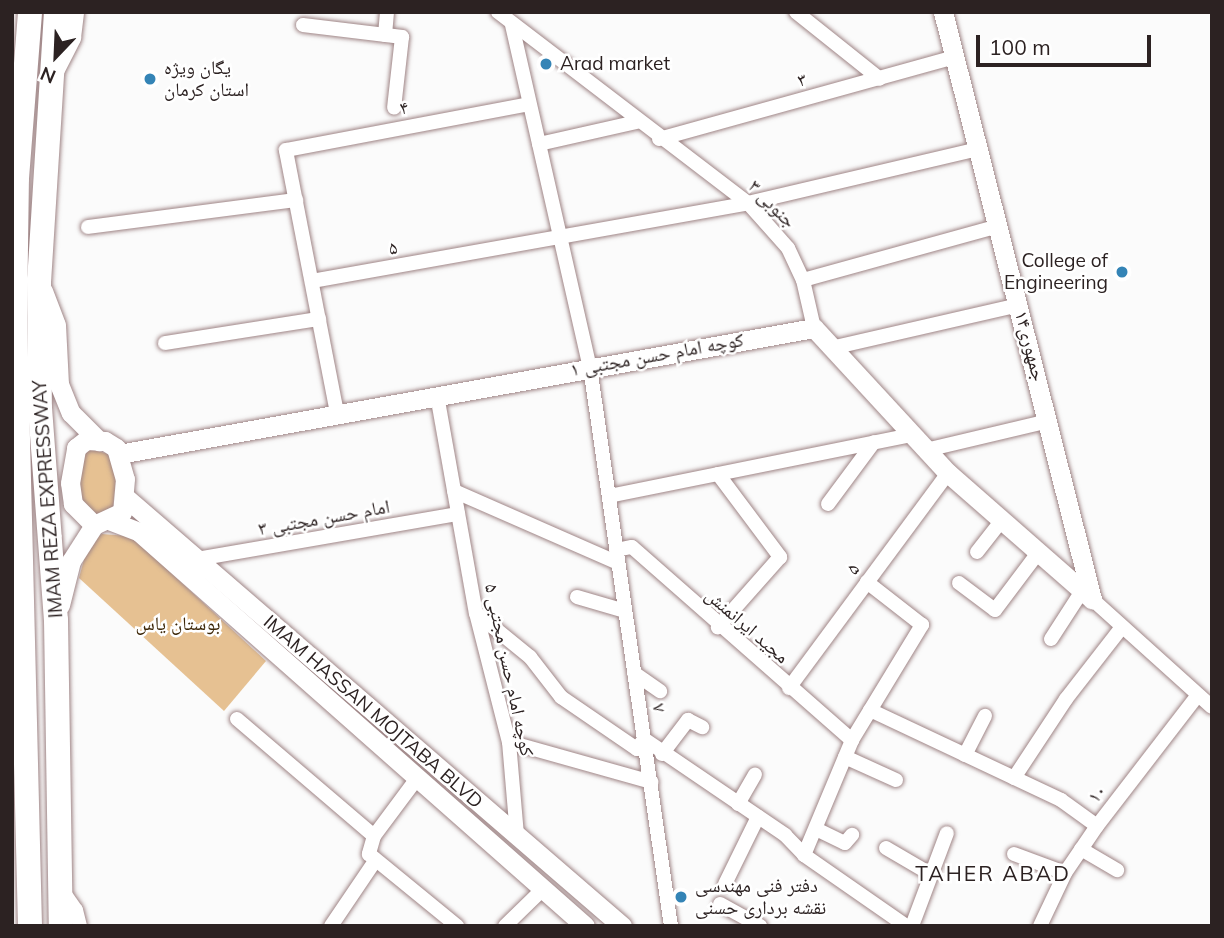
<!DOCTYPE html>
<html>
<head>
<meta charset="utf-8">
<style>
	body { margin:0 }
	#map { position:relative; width:1224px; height:938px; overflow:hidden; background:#fbfbfb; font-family:Mulish,"Noto Naskh Arabic",sans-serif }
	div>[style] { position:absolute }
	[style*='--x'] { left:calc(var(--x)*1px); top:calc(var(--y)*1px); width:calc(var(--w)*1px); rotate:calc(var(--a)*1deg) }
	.green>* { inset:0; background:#e6c192 }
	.roads { filter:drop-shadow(0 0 2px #9f8586) drop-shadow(0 0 2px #9f8586) }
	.street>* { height:14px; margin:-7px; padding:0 7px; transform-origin:7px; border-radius:7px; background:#fff }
	.secondary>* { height:19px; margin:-9.5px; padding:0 9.5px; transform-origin:9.5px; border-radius:9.5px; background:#fff }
	.highway>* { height:24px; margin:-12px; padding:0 12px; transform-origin:12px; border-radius:12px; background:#fff }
	.dots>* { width:19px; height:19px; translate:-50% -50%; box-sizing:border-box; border:4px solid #fff; border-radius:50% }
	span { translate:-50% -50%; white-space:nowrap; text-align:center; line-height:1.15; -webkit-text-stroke:5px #fff; paint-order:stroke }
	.poi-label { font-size:19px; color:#2c2222 }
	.left { translate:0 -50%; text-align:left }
	.right { translate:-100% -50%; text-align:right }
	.street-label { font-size:19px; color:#2c2222 }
	.park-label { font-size:19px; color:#3c2607 }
	.neighbourhood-label { font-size:21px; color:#2c2222; letter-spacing:2px }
	.frame { position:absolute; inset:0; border:14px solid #2c2222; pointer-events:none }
	.north { position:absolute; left:21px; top:21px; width:70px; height:70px; -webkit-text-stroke:5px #fff; paint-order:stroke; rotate:203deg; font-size:19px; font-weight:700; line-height:28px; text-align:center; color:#2c2222 }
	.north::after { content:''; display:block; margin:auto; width:24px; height:32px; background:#2c2222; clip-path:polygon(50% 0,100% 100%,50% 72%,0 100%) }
	.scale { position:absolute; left:976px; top:35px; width:175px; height:32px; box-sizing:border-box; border:4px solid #2c2222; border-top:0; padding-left:9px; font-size:21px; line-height:24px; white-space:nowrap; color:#2c2222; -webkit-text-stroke:5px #fff; paint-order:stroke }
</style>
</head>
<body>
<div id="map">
	<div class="green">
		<i style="clip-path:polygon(89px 449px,109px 454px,116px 479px,113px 508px,97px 515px,82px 500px,79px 483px,84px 454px)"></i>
		<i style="clip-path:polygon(102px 534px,128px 536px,141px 545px,266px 661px,224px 711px,79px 578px,89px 541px)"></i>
	</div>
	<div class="roads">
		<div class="street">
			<i style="--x:498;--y:12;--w:315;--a:37.4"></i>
			<i style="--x:748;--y:203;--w:60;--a:48.4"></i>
			<i style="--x:788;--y:248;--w:35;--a:65"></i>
			<i style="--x:803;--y:280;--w:49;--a:77.1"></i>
			<i style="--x:796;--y:12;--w:107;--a:38.6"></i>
			<i style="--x:303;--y:25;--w:100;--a:6.9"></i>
			<i style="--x:402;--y:37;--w:71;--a:96.4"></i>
			<i style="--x:512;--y:25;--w:351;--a:77.2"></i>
			<i style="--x:590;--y:367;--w:565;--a:81.76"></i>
			<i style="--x:385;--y:35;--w:23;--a:-85"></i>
			<i style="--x:659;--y:139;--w:306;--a:-15.5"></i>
			<i style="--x:539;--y:144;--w:100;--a:-12.7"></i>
			<i style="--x:88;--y:227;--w:210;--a:-7.4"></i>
			<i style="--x:803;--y:280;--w:203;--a:-15.4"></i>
			<i style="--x:312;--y:281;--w:443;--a:-10.1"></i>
			<i style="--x:748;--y:203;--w:236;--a:-13.2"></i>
			<i style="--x:165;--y:343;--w:156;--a:-8.9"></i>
			<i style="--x:831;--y:348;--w:193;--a:-12.9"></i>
			<i style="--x:437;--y:395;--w:221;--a:79.9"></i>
			<i style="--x:476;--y:613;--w:133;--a:75.7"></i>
			<i style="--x:509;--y:742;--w:93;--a:85.1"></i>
			<i style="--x:337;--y:413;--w:268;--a:-101"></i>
			<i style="--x:286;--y:150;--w:247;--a:-10.7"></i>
			<i style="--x:926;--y:450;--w:126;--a:-13.3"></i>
			<i style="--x:718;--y:474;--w:104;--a:53.2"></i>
			<i style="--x:780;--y:557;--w:94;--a:131.5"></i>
			<i style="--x:454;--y:491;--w:179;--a:23.7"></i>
			<i style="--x:609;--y:496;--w:309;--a:-11.4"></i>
			<i style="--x:828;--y:504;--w:77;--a:-53.4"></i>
			<i style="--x:616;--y:550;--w:16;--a:-11"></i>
			<i style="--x:632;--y:547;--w:293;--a:41.3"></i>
			<i style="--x:977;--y:552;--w:41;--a:-52"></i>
			<i style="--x:197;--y:559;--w:265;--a:-9.8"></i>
			<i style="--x:959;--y:583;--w:45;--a:36.9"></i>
			<i style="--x:995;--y:610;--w:71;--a:-53"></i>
			<i style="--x:577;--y:597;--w:50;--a:16.3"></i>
			<i style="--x:1092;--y:599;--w:161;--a:42"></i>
			<i style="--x:476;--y:613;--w:70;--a:39.2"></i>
			<i style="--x:530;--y:657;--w:51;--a:52.2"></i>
			<i style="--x:561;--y:697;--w:92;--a:34.4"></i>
			<i style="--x:637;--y:749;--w:12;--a:-55"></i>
			<i style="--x:644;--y:739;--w:171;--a:34.2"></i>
			<i style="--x:785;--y:835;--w:28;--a:46"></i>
			<i style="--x:804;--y:855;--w:124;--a:34.8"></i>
			<i style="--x:1051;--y:639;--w:57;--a:-57.1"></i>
			<i style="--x:634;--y:673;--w:32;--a:35"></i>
			<i style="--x:789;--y:688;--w:267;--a:-53.5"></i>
			<i style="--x:870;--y:710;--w:211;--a:25.2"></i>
			<i style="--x:1061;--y:800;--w:44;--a:35.8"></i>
			<i style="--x:237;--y:719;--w:180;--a:40.5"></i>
			<i style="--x:509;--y:742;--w:148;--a:15.7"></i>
			<i style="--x:662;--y:754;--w:43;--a:-52.6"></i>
			<i style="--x:688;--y:720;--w:16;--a:27"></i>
			<i style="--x:965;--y:755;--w:44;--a:-62.9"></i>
			<i style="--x:845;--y:757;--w:56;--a:24.3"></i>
			<i style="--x:418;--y:777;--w:74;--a:126.7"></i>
			<i style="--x:374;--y:836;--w:19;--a:106"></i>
			<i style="--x:369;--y:854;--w:114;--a:39.3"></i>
			<i style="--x:1014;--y:778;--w:95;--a:-56.6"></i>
			<i style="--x:1066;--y:699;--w:91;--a:-52.1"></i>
			<i style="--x:738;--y:804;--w:34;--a:-60"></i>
			<i style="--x:816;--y:829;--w:32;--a:26"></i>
			<i style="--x:845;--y:843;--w:11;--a:-49"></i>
			<i style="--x:886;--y:848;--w:53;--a:30.4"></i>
			<i style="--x:1081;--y:849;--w:42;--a:30.3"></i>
			<i style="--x:1014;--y:854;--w:54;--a:20.4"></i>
			<i style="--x:804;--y:855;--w:125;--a:-67.3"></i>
			<i style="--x:852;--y:740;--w:135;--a:-58.7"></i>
			<i style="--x:922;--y:625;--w:70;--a:-142"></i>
			<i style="--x:725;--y:884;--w:75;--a:-63.8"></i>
			<i style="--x:62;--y:890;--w:24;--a:55"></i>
			<i style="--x:76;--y:910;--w:16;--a:76"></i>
			<i style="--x:720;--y:904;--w:46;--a:28.8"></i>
			<i style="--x:331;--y:926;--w:78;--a:-55.9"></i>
			<i style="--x:505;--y:926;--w:53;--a:-44.2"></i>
			<i style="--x:912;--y:926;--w:99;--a:-69.4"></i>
			<i style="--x:1040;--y:926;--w:59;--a:-64.7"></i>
			<i style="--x:1065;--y:873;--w:57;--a:-55.8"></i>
			<i style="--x:1097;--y:826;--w:165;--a:-52.4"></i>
		</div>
		<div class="secondary">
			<i style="--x:943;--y:12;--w:606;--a:75.76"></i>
			<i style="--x:55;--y:69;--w:36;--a:-63"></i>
			<i style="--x:71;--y:37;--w:25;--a:-83"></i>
			<i style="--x:43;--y:291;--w:36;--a:69"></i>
			<i style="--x:56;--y:325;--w:59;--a:87.1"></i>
			<i style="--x:59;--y:384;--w:31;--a:68"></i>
			<i style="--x:71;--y:413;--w:40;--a:45"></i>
			<i style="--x:86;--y:440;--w:19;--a:3"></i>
			<i style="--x:105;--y:441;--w:13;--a:32"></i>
			<i style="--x:116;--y:448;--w:32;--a:74"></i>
			<i style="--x:125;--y:479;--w:33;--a:95"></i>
			<i style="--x:122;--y:512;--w:31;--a:155"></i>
			<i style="--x:94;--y:525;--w:30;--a:-135"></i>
			<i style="--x:73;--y:504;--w:21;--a:-98"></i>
			<i style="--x:70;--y:483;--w:36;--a:-80"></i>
			<i style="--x:76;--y:448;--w:13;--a:-39"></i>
			<i style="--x:119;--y:454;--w:706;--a:-10.28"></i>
			<i style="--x:814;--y:328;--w:197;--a:47.3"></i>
			<i style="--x:948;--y:473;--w:191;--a:41.2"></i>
			<i style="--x:125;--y:497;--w:657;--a:40.8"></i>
			<i style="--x:111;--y:521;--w:30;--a:21"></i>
			<i style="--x:139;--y:532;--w:595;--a:41.46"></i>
			<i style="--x:60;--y:605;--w:45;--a:-76"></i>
			<i style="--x:71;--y:561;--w:43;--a:-57.4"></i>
		</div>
		<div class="highway">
			<i style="--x:56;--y:12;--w:269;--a:93.6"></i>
			<i style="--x:39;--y:280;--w:128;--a:89.6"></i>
			<i style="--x:40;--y:408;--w:213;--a:85.7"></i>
			<i style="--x:56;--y:620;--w:306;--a:89.1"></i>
			<i style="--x:30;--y:926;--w:608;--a:-91.41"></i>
			<i style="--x:15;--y:318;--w:140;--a:-89.2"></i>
			<i style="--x:17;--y:178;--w:167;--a:-85.5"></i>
		</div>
	</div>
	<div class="dots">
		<i style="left:546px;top:64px;background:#3484b6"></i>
		<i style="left:150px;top:79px;background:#3484b6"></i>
		<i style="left:1122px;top:272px;background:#3484b6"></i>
		<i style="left:681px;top:897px;background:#3484b6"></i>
	</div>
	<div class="poi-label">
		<span class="left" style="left:560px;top:64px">Arad market</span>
		<span class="left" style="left:164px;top:79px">یگان ویژه<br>استان کرمان</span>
		<span class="right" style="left:1108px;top:272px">College of<br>Engineering</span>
		<span class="left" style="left:695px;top:897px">دفتر فنی مهندسی<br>نقشه برداری حسنی</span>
	</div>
	<div class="street-label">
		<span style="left:802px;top:80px;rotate:-15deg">۳</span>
		<span style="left:404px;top:108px;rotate:-11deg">۴</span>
		<span style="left:772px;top:204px;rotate:45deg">۳ جنوبی</span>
		<span style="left:393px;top:248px;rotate:-9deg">۵</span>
		<span style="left:1030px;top:346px;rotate:75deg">جمهوری۱۴</span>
		<span style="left:657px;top:355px;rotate:-10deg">کوچه امام حسن مجتبی ۱</span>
		<span style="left:48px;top:499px;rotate:-94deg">IMAM REZA EXPRESSWAY</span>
		<span style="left:324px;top:518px;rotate:-10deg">امام حسن مجتبی ۳</span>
		<span style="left:853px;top:569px;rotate:-53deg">۵</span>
		<span style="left:747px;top:626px;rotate:41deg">مجید ایرانمنش</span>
		<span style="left:509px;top:670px;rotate:78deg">کوچه امام حسن مجتبی ۵</span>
		<span style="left:659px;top:708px;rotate:81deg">۷</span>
		<span style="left:373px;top:712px;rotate:41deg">IMAM HASSAN MOJTABA BLVD</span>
		<span style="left:1097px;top:794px;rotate:-52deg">۱۰</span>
	</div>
	<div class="park-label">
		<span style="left:178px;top:624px">بوستان یاس</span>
	</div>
	<div class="neighbourhood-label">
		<span style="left:993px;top:873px">TAHER ABAD</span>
	</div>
	<div class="frame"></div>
	<div class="north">N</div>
	<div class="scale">100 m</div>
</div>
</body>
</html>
